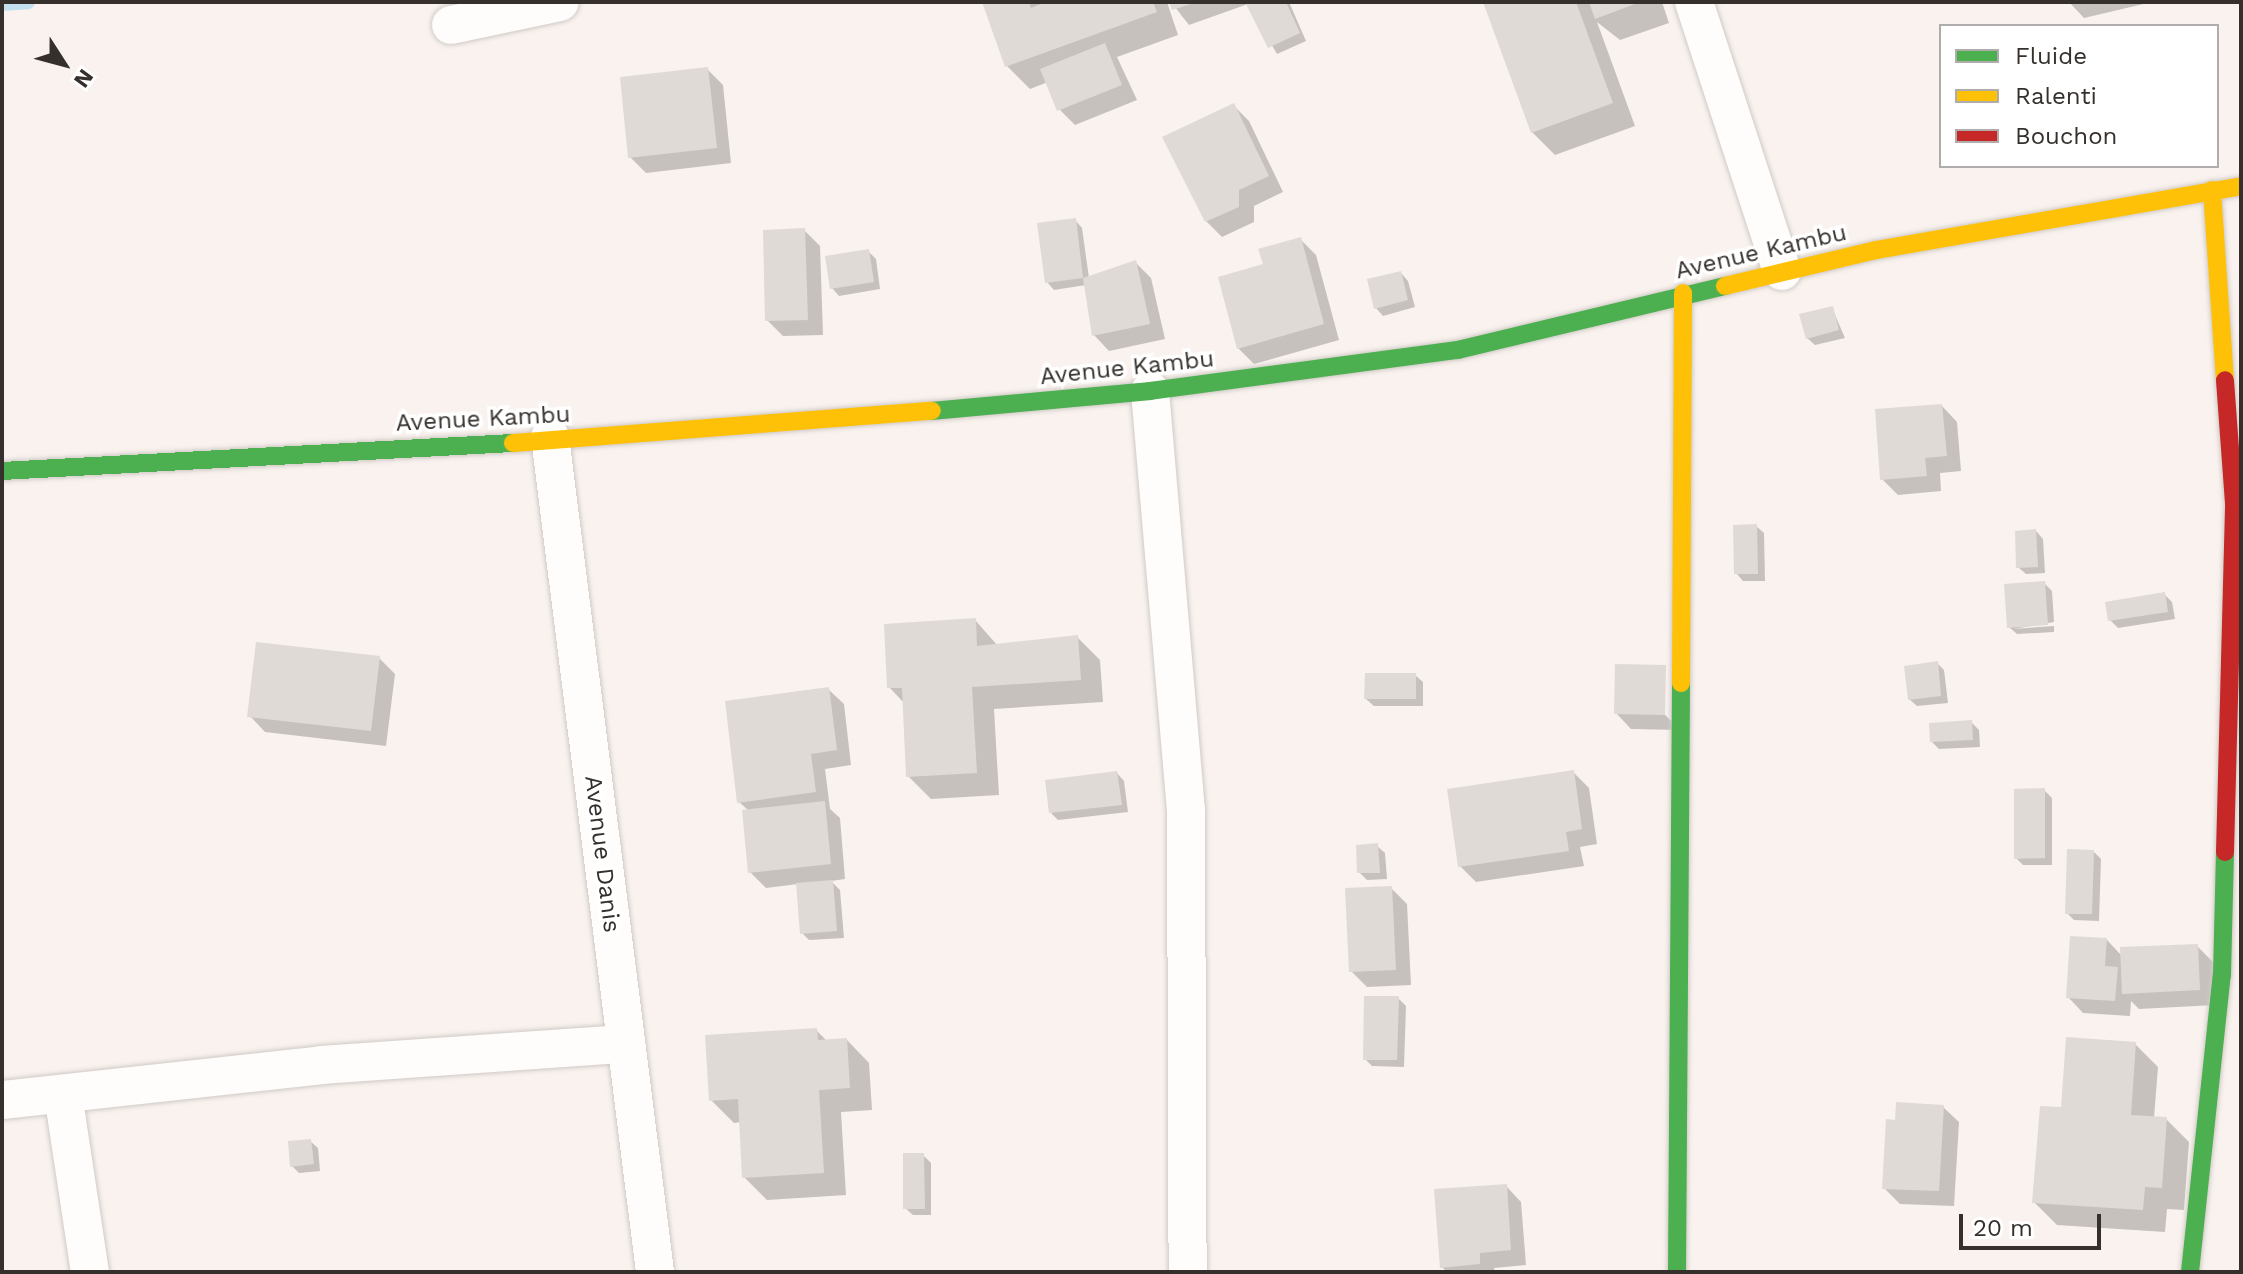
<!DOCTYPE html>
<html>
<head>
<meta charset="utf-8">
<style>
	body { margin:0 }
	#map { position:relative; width:2243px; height:1274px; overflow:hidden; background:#f9f2ee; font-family:"Work Sans",sans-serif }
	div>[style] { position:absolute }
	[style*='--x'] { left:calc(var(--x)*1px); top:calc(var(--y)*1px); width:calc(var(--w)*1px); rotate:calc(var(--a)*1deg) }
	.shadow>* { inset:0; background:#0003 }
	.stream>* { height:14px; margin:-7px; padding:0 7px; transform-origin:7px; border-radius:7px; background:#c3e0f0 }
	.building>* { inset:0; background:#e0dad7 }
	.roads { filter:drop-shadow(0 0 2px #d0cac6) drop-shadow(0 0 2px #d0cac6) }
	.street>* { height:38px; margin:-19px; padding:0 19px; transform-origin:19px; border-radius:19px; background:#fefdfc }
	.fast>* { height:18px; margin:-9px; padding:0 9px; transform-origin:9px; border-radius:9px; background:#4caf50 }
	.slow>* { height:18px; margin:-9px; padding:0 9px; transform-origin:9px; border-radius:9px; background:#ffc107 }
	.jam>* { height:18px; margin:-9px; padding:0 9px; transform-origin:9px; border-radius:9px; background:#c62828 }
	span { translate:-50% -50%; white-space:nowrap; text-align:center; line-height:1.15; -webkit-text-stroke:7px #fff; paint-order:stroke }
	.street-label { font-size:24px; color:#36302d }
	.frame { position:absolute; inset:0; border:4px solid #36302d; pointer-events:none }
	.legend { position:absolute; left:1939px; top:24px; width:280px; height:144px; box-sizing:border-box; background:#fff; border:2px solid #afacab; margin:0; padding:10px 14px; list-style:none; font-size:24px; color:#36302d }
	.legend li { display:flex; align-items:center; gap:16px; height:40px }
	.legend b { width:40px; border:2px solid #afacab }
	.north { position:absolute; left:24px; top:24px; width:80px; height:80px; -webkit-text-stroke:6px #fff; paint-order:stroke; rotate:126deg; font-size:22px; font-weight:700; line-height:32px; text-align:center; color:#36302d }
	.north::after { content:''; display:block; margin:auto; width:28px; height:36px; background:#36302d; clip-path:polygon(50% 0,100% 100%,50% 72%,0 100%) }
	.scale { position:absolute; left:1959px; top:1214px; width:142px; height:36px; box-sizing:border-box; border:4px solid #36302d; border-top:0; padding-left:10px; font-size:24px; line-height:28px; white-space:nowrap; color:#36302d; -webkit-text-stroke:6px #fff; paint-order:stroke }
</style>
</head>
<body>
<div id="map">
	<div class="shadow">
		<i style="clip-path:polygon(984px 2px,1167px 2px,1178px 35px,1117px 57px,1137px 100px,1075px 125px,1059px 109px,1048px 82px,1030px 89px,1007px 66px)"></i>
		<i style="clip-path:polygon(1171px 2px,1289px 2px,1306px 41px,1277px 54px,1248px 4px,1189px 25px)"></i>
		<i style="clip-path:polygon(1485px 2px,1662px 2px,1669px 23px,1620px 40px,1597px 22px,1635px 126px,1555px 155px,1532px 132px)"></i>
		<i style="clip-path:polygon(2069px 2px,2152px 2px,2084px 18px)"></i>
		<i style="clip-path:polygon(707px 69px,723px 85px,731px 163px,646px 173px,630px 157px)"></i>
		<i style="clip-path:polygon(1234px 106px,1249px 121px,1283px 192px,1254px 206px,1254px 222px,1222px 237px,1206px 221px)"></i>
		<i style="clip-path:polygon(1075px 220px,1082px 228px,1089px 278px,1136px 263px,1151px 278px,1165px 339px,1109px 351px,1094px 335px,1086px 285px,1054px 290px,1047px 282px)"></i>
		<i style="clip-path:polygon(804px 230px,820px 246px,823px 335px,783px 336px,767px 320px)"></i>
		<i style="clip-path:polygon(1300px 239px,1316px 255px,1339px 340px,1254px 364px,1238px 348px,1265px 266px)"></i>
		<i style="clip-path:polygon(868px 251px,876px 259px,880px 289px,839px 296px,832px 288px)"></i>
		<i style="clip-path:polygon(1401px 273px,1408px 281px,1415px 307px,1383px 316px,1376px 308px)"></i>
		<i style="clip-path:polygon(1832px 308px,1845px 338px,1815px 345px,1807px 338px)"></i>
		<i style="clip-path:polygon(1942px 406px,1957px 422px,1961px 471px,1940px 473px,1941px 491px,1898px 495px,1882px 479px)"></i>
		<i style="clip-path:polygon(1756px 526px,1764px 533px,1765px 581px,1743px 581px,1736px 573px)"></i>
		<i style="clip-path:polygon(2036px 531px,2043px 539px,2045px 573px,2026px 574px,2018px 567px)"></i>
		<i style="clip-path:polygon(2044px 583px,2052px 591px,2054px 622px,2013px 629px,2054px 626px,2054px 632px,2017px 634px,2009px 627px)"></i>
		<i style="clip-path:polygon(2164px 594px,2172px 602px,2175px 619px,2118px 628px,2110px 620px)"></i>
		<i style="clip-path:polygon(975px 620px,998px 646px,1077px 637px,1100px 660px,1103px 702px,994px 709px,999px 795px,931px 799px,908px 776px,904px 703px,889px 687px)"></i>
		<i style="clip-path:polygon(379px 658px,395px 674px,386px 746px,265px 732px,250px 716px)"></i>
		<i style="clip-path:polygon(1937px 663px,1944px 670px,1948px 703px,1917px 706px,1909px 699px)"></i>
		<i style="clip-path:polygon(1617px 666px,1680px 730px,1631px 729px,1616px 713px)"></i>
		<i style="clip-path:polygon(1415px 675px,1423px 682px,1423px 706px,1374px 706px,1366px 699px)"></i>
		<i style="clip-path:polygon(828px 689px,844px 704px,851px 765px,825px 769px,830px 809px,840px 818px,845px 879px,831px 881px,840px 890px,844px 938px,809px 940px,802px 933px,798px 884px,766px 888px,750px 872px,749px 811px,739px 802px)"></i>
		<i style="clip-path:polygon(1971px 722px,1979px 730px,1980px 747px,1939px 749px,1932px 742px)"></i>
		<i style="clip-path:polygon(1573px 772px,1589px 788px,1597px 844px,1580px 847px,1584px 866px,1476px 882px,1460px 866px)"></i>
		<i style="clip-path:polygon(1117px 773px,1124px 781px,1128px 812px,1058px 820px,1051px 813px)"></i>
		<i style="clip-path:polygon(2044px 790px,2052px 798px,2052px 865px,2023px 865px,2016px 858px)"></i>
		<i style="clip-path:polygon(1377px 846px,1385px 853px,1387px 879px,1367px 880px,1359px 872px)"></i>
		<i style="clip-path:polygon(2094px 852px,2101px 859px,2099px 921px,2074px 920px,2067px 913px)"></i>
		<i style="clip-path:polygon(1391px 888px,1407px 904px,1411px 985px,1367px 987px,1351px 971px)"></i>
		<i style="clip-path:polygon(2107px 940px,2122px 956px,2197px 946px,2213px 962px,2215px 1005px,2139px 1009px,2131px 1001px,2130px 1016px,2083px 1013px,2068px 997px)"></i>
		<i style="clip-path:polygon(1398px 998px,1406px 1006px,1404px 1067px,1372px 1066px,1365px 1059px)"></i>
		<i style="clip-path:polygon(816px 1030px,827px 1041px,847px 1040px,869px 1063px,872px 1110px,841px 1112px,846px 1195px,767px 1200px,744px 1177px,741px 1122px,734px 1123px,711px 1100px)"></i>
		<i style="clip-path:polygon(2135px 1044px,2158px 1067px,2154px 1118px,2166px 1119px,2189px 1142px,2184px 1210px,2167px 1209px,2165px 1232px,2057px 1225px,2034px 1202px,2063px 1109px)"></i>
		<i style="clip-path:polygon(1943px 1107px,1959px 1122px,1954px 1206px,1900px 1204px,1884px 1188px,1897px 1123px)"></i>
		<i style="clip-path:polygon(310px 1141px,318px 1148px,320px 1171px,299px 1173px,292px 1166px)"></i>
		<i style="clip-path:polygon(923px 1155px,931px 1163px,931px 1215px,913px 1215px,905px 1208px)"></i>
		<i style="clip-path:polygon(1506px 1186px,1521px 1202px,1526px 1265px,1494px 1268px,1495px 1272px,1447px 1272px,1442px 1267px)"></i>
	</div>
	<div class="stream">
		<i style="--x:2;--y:4;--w:26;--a:-4"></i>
	</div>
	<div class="building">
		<i style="clip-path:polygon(982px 2px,1029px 2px,1031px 8px,1046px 2px,1153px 2px,1157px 12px,1005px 67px)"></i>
		<i style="clip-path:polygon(1169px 2px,1194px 2px,1194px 3px,1172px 10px)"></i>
		<i style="clip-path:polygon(1250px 2px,1286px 2px,1300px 33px,1268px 48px,1246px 4px)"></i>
		<i style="clip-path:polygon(1483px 2px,1576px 2px,1613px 103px,1531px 133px)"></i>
		<i style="clip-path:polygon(1589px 2px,1640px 2px,1595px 19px)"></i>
		<i style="clip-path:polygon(1105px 43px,1122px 85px,1057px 111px,1040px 69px)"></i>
		<i style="clip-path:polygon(708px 67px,717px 148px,628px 158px,620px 77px)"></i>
		<i style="clip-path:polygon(1234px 103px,1269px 176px,1239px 190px,1239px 207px,1205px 222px,1162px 137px)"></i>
		<i style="clip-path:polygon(1076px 218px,1083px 278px,1045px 283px,1037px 223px)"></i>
		<i style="clip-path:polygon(805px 228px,808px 320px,765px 321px,763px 230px)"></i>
		<i style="clip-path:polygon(1301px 237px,1324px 324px,1237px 349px,1218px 277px,1263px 264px,1258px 249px)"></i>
		<i style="clip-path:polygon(869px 249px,874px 282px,830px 289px,825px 256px)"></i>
		<i style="clip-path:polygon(1136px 260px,1150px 324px,1092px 336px,1083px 278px)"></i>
		<i style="clip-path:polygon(1401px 271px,1408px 300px,1374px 309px,1367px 279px)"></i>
		<i style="clip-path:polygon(1833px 306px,1839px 330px,1806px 339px,1799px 314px)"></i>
		<i style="clip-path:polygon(1942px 404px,1947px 456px,1925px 458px,1927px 476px,1880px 480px,1875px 409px)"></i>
		<i style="clip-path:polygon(1757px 524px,1758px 574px,1734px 574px,1733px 525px)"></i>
		<i style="clip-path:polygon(2036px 529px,2038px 567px,2016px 568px,2015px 531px)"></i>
		<i style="clip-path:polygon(2045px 581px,2048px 625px,2007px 628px,2004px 584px)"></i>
		<i style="clip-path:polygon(2165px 592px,2168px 612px,2108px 621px,2105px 602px)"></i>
		<i style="clip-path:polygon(976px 618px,977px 646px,1078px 635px,1081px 680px,972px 687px,977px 773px,906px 777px,902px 688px,887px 688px,884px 624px)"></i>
		<i style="clip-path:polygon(256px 642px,380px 656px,371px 731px,247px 717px)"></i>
		<i style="clip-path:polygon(1938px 661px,1941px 696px,1908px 700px,1904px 666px)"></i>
		<i style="clip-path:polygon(1615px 664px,1666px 665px,1665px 715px,1614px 714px)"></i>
		<i style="clip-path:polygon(1365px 673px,1416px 673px,1416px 699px,1364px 699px)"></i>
		<i style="clip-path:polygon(829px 687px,837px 750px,811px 754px,816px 792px,737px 803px,725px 701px)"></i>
		<i style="clip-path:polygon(1972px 720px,1973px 740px,1930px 742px,1929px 723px)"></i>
		<i style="clip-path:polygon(1574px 770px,1582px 829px,1566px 832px,1569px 851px,1458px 867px,1447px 789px)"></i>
		<i style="clip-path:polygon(1117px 771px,1122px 805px,1049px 813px,1045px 780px)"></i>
		<i style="clip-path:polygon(2045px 788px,2045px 858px,2014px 859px,2014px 789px)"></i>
		<i style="clip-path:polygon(825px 801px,831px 864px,748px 873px,742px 810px)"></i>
		<i style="clip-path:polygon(1378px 843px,1380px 873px,1357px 873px,1356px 845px)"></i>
		<i style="clip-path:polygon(2067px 849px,2094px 850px,2092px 914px,2065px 914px)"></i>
		<i style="clip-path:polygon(833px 880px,837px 931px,800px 934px,796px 883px)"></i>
		<i style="clip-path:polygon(1392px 886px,1396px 970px,1349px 972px,1345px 888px)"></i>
		<i style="clip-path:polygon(2070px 936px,2107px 938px,2105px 966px,2118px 967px,2115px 1001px,2066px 998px)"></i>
		<i style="clip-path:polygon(2198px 944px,2200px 990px,2122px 994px,2120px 947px)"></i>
		<i style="clip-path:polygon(1364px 996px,1399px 996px,1397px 1060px,1363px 1060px)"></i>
		<i style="clip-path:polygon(817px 1028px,818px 1040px,847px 1038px,850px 1088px,819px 1090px,824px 1173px,742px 1178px,738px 1099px,709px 1101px,705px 1035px)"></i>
		<i style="clip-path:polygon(2066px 1037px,2136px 1042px,2131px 1115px,2167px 1117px,2162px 1188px,2145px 1187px,2143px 1210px,2032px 1203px,2040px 1106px,2061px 1107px)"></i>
		<i style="clip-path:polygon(1896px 1102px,1944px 1105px,1939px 1191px,1882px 1189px,1886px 1119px,1895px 1120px)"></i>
		<i style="clip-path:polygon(311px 1139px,314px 1164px,290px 1167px,288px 1141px)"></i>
		<i style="clip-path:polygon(903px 1153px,924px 1153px,925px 1209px,903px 1209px)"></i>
		<i style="clip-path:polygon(1507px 1184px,1511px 1250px,1480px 1253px,1480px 1264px,1440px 1268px,1434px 1189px)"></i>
	</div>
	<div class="roads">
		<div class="street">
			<i style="--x:1694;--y:2;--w:283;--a:71.9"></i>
			<i style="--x:451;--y:25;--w:111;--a:-11.9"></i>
			<i style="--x:1150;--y:391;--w:421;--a:85.1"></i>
			<i style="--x:1186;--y:810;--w:462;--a:89.8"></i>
			<i style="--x:550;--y:437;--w:842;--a:82.83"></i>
			<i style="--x:63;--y:1094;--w:180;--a:81.4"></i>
			<i style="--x:2;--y:1100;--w:322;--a:-6.2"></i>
			<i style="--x:322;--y:1065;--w:305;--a:-4"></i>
		</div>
		<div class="fast">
			<i style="--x:932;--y:411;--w:219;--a:-5.2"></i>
			<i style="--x:1150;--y:391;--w:311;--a:-7.6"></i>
			<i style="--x:1458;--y:350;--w:275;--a:-13.5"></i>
			<i style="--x:2;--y:471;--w:512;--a:-3.14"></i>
			<i style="--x:1677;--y:1272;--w:589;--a:-89.61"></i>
			<i style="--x:2190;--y:1272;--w:299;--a:-83.9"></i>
			<i style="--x:2222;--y:975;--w:123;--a:-88.6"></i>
		</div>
		<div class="slow">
			<i style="--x:2212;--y:190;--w:190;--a:86.1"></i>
			<i style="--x:1725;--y:286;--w:155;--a:-13.4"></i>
			<i style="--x:1876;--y:250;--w:371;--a:-9.9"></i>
			<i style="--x:513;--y:443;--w:420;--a:-4.4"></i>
			<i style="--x:1681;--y:683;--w:390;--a:-89.7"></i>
		</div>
		<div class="jam">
			<i style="--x:2225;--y:852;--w:349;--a:-88.5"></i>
			<i style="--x:2234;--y:503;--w:123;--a:-94.2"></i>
		</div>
	</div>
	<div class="street-label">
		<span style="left:1761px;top:252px;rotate:-13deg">Avenue Kambu</span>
		<span style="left:1127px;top:368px;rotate:-6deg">Avenue Kambu</span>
		<span style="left:483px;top:419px;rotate:-3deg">Avenue Kambu</span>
		<span style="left:602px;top:854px;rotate:83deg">Avenue Danis</span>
	</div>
	<div class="frame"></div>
	<ul class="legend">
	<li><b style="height:10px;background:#4caf50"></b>Fluide</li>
	<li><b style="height:10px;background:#ffc107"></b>Ralenti</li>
	<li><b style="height:10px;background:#c62828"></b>Bouchon</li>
	</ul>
	<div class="north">N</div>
	<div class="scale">20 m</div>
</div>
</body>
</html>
